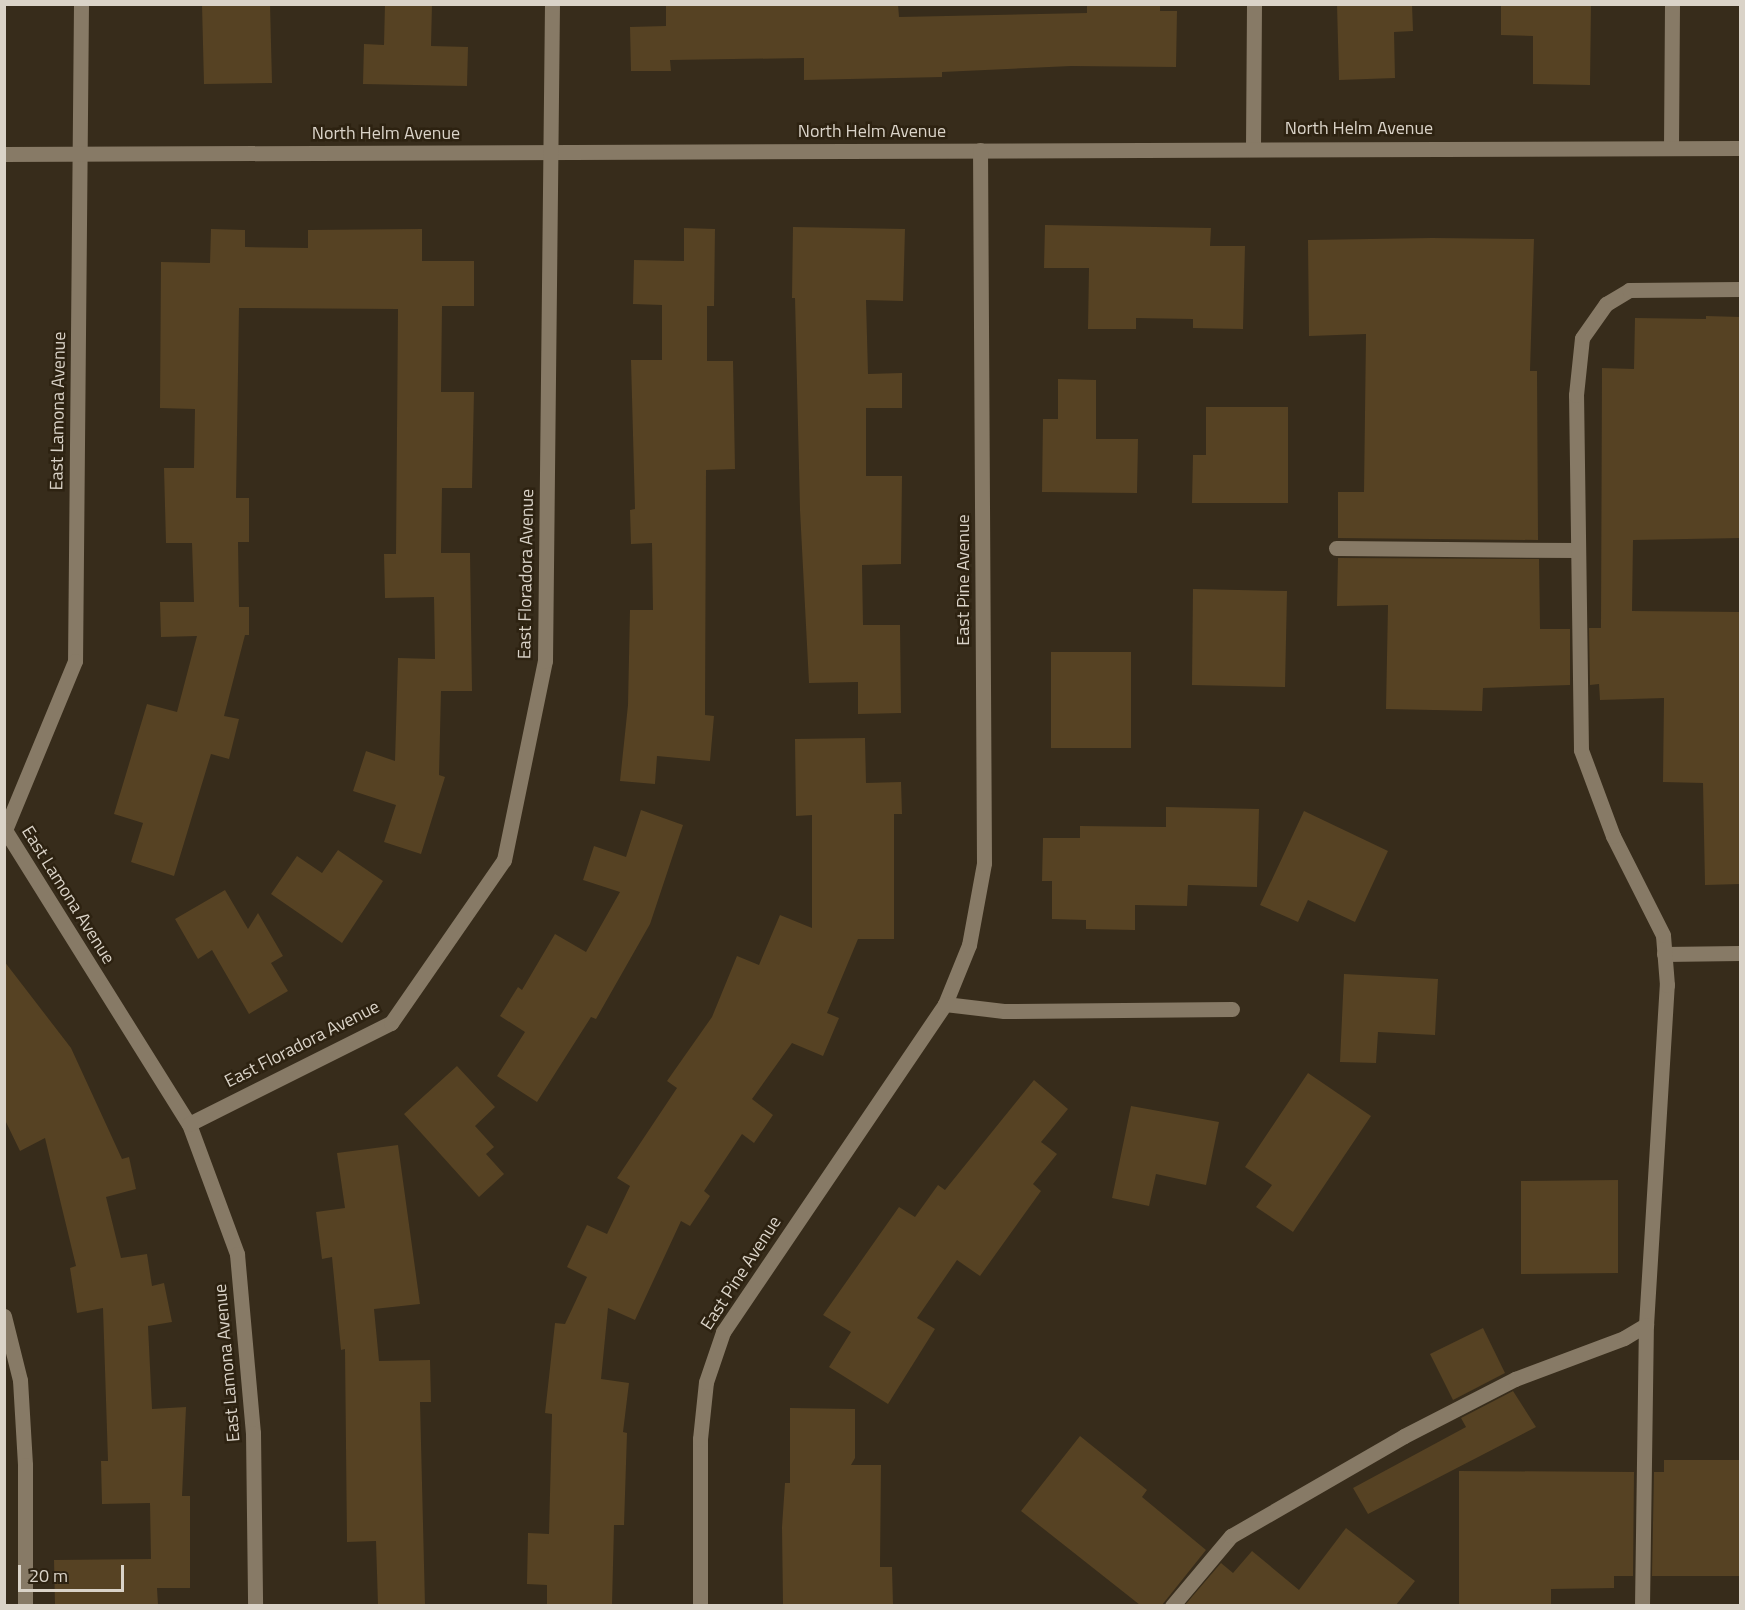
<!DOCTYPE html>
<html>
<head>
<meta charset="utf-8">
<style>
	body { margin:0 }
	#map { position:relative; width:1745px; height:1610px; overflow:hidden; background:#372c1b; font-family:"Titillium Web",sans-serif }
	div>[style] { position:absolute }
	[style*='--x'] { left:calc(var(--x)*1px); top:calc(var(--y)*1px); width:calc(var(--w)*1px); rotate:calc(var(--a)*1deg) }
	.building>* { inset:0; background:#564223 }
	.lane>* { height:15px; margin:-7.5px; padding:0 7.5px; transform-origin:7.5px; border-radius:7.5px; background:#877a66 }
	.street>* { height:15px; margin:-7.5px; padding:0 7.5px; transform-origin:7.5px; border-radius:7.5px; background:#877a66 }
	span { translate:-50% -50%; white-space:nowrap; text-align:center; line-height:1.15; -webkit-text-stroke:5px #2d2211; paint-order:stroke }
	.street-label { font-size:18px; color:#dad3c8 }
	.frame { position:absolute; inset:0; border:6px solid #dad3c8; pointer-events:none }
	.scale { position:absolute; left:18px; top:1565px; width:106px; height:27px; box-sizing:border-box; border:3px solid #dad3c8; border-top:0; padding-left:8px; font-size:18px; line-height:21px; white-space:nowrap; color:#dad3c8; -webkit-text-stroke:4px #2d2211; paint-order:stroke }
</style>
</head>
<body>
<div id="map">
	<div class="building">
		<i style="clip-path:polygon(202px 4px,270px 4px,272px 83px,204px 84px)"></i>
		<i style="clip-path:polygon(385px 4px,432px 4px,431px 46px,468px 47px,467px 86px,363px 84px,364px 44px,384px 45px)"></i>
		<i style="clip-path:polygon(666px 4px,898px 4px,899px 17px,1087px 13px,1087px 4px,1160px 4px,1160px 11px,1177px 11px,1176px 67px,1071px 66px,942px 72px,942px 77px,804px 80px,804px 58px,670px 60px,671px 71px,631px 71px,630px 27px,666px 26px)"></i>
		<i style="clip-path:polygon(1337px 4px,1412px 4px,1413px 31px,1394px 32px,1395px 78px,1339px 80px)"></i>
		<i style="clip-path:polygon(1501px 4px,1591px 4px,1590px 85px,1533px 84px,1533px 36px,1501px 35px)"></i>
		<i style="clip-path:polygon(1045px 225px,1211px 228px,1210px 246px,1245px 246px,1243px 329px,1193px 328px,1193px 319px,1136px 318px,1136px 329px,1088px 329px,1089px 268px,1044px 268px)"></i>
		<i style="clip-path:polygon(793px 227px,905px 229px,903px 301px,866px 300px,868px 374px,902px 373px,902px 408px,866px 408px,866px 476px,902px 476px,901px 564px,862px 565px,863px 625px,900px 625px,901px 713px,858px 714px,858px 682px,809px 683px,800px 510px,795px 298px,792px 298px)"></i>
		<i style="clip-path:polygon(684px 228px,715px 229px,714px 306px,707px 306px,707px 361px,733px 361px,735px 469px,706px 470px,705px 715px,714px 716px,710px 761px,657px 756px,655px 784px,620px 781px,628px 705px,630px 610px,653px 610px,652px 543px,631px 544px,630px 510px,635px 509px,631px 360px,662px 360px,662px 305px,633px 304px,634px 260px,684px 261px)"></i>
		<i style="clip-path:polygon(211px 229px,245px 230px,245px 247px,308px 248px,308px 230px,422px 229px,422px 261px,474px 261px,474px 306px,442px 306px,441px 392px,474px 392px,472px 488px,442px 488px,441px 553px,470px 553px,472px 691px,441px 691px,439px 775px,445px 777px,421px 854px,384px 842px,396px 805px,353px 791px,366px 751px,395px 761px,398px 658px,435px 659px,434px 597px,385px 598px,384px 554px,396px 554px,398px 309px,239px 308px,236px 498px,249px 498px,249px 542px,238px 542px,239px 607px,249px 607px,249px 635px,245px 635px,224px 716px,239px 719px,229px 759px,211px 754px,174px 876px,131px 862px,143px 823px,114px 814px,147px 704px,177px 712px,197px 636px,161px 637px,160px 602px,194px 602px,192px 543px,166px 543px,164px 468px,194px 468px,195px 409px,160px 408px,161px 262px,210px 263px)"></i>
		<i style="clip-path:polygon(1432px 238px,1534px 239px,1530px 371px,1537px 371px,1538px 540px,1338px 538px,1338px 492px,1364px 492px,1366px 334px,1309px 336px,1308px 240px)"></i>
		<i style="clip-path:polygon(1706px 316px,1740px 317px,1740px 538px,1633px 540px,1632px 611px,1740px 612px,1740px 884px,1705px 885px,1703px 783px,1663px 782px,1664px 698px,1600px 700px,1599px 684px,1590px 685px,1589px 628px,1601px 628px,1602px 368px,1634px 369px,1635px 318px,1706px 319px)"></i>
		<i style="clip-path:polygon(1058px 379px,1096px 380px,1096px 439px,1138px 439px,1137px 493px,1042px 492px,1043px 419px,1058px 419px)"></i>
		<i style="clip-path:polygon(1206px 407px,1288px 407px,1288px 503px,1192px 503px,1193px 455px,1206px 455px)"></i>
		<i style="clip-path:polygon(1338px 558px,1539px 559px,1540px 629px,1570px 629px,1570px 685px,1483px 688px,1482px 711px,1386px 709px,1388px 605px,1337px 606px)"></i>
		<i style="clip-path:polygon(1193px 589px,1287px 591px,1285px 687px,1192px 685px)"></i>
		<i style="clip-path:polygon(1051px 652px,1131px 652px,1131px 748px,1051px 748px)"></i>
		<i style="clip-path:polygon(865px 738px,866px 783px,901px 782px,902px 814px,894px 814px,894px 939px,858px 939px,827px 1013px,839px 1018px,823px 1056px,792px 1043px,752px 1099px,773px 1115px,754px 1143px,742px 1134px,704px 1191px,710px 1196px,690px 1226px,681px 1221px,635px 1320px,608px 1308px,601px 1379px,629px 1383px,623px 1432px,627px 1433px,624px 1525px,614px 1525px,612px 1605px,547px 1605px,547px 1585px,527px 1584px,528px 1533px,549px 1534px,552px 1414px,545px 1413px,555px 1323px,565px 1324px,587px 1277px,567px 1267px,587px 1225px,607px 1234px,630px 1186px,617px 1178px,677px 1088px,667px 1081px,712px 1017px,737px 956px,759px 965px,780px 915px,812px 928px,812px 815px,796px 816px,795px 739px)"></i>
		<i style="clip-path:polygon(1166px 807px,1259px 809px,1257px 887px,1188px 885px,1187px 906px,1135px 905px,1135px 930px,1086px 929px,1086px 920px,1052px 919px,1052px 881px,1042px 881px,1043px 838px,1080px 838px,1080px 826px,1166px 827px)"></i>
		<i style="clip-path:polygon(641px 810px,683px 825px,650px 924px,596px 1019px,591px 1017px,537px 1102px,497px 1076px,525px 1032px,500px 1016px,518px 987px,522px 990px,555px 934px,586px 952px,620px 892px,583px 880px,594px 846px,626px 857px)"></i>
		<i style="clip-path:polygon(1304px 811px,1388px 851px,1355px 922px,1308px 900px,1298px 922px,1260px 905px)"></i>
		<i style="clip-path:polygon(338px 850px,383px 881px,342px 943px,271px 894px,297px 856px,322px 873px)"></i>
		<i style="clip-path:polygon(225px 890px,248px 929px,258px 913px,283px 956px,271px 963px,288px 991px,249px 1014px,212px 950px,198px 959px,175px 919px)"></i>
		<i style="clip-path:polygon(4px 961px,71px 1048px,122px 1159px,129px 1157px,136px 1189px,106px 1197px,121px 1258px,147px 1254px,152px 1286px,164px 1283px,172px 1322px,148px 1326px,152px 1409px,186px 1407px,182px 1496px,190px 1496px,190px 1588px,157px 1588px,158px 1605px,55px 1605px,54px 1560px,151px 1559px,150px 1503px,102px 1504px,101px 1461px,108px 1461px,103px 1308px,77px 1313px,70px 1268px,76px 1266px,45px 1138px,20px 1151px,4px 1118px)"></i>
		<i style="clip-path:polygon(1344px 974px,1438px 979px,1435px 1035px,1378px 1032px,1376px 1063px,1340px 1062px)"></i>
		<i style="clip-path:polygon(457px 1066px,495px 1107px,475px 1126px,494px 1147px,486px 1154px,504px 1174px,479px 1197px,404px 1114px)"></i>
		<i style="clip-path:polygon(1308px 1073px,1371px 1116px,1293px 1232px,1256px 1207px,1272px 1185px,1245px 1167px)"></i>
		<i style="clip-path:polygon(1034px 1080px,1068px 1109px,1041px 1142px,1057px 1154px,1033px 1184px,1041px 1191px,980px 1276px,957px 1260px,917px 1318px,935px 1329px,888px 1404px,829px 1367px,851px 1332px,823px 1315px,899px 1207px,915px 1217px,938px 1185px,945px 1190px)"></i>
		<i style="clip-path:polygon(1131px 1106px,1219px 1122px,1206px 1185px,1156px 1174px,1149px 1206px,1112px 1198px)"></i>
		<i style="clip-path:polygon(398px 1145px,420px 1304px,374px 1309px,379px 1361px,430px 1360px,431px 1402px,420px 1402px,425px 1605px,378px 1605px,376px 1541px,347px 1542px,345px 1349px,341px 1350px,332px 1257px,322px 1259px,316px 1212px,345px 1208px,337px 1153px)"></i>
		<i style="clip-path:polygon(1618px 1180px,1618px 1273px,1521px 1274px,1521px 1181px)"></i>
		<i style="clip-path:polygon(1483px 1328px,1505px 1373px,1453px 1400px,1430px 1354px)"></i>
		<i style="clip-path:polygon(1513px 1391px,1536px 1427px,1368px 1514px,1353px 1488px,1466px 1427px,1461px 1418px)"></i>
		<i style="clip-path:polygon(790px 1408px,855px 1409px,855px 1458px,851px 1465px,881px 1465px,880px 1567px,892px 1567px,893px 1605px,783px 1605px,782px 1527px,785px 1483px,790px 1483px)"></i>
		<i style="clip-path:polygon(1080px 1436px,1147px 1490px,1142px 1497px,1206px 1550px,1162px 1605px,1140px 1605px,1021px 1511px)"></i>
		<i style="clip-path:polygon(1664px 1460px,1740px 1460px,1740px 1576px,1652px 1576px,1654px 1472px,1664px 1472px)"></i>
		<i style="clip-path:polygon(1459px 1471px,1634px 1472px,1633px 1576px,1614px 1576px,1614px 1588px,1551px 1589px,1551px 1605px,1459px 1605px)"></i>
		<i style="clip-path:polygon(1346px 1528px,1415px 1581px,1396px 1605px,1185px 1605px,1221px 1563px,1233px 1573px,1252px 1551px,1299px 1590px)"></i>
	</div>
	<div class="lane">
		<i style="--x:1336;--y:548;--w:242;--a:0.5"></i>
		<i style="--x:1664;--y:954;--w:76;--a:-0.8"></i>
		<i style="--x:4;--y:1316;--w:66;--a:76"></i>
		<i style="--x:20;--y:1380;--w:85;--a:86.6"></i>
		<i style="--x:25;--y:1465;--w:141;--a:90"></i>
		<i style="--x:1172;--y:1606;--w:92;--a:-49.9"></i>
		<i style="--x:1231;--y:1536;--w:200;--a:-30"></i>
		<i style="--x:1404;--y:1436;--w:125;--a:-27.2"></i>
		<i style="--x:1515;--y:1379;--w:116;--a:-20.6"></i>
		<i style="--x:1624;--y:1338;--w:26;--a:-31"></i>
		<i style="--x:1646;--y:1325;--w:341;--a:-86.5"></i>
		<i style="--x:1667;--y:985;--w:50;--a:-94.6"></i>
		<i style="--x:1663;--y:935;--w:111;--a:-116.8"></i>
		<i style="--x:1613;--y:836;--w:92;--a:-110.4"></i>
		<i style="--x:1581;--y:750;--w:355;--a:-90.8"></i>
		<i style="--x:1576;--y:395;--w:57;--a:-84"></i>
		<i style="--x:1582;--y:338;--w:42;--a:-54.8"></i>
		<i style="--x:1606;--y:304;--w:27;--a:-31"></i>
		<i style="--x:1629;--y:290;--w:111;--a:-0.5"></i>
		<i style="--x:1642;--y:1606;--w:281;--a:-89.2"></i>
	</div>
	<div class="street">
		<i style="--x:81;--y:4;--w:657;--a:90.52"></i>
		<i style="--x:75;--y:661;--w:183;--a:112.5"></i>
		<i style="--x:5;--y:830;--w:347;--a:58"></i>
		<i style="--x:189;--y:1124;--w:139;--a:69.7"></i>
		<i style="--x:237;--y:1254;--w:180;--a:84.9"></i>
		<i style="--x:253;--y:1433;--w:173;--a:89.3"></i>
		<i style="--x:1253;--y:148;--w:144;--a:-89.6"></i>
		<i style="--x:1671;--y:148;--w:144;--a:-89.6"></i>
		<i style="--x:4;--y:154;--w:1736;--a:-0.2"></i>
		<i style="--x:945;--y:1004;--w:64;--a:-67.9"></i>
		<i style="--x:969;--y:945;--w:83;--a:-79.6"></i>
		<i style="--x:984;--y:863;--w:713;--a:-90.32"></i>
		<i style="--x:189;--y:1124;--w:226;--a:-26.6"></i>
		<i style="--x:391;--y:1023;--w:198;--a:-55.3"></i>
		<i style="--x:504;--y:860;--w:203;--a:-78.4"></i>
		<i style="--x:545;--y:661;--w:657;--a:-89.39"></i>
		<i style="--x:700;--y:1606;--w:167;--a:-90"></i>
		<i style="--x:700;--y:1439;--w:57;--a:-84"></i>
		<i style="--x:706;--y:1382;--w:53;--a:-71.2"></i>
		<i style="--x:723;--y:1332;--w:396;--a:-55.9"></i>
		<i style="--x:945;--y:1004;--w:59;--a:6.8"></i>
		<i style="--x:1004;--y:1011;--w:228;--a:-0.5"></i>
	</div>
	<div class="street-label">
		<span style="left:1359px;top:128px">North Helm Avenue</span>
		<span style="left:872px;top:131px">North Helm Avenue</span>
		<span style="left:386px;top:133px">North Helm Avenue</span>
		<span style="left:58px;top:411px;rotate:-89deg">East Lamona Avenue</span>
		<span style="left:526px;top:574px;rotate:-89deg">East Floradora Avenue</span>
		<span style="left:963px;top:580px;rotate:-90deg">East Pine Avenue</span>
		<span style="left:68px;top:895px;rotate:58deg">East Lamona Avenue</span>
		<span style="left:302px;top:1044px;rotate:-27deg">East Floradora Avenue</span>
		<span style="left:741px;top:1273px;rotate:-57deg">East Pine Avenue</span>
		<span style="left:227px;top:1363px;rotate:-95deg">East Lamona Avenue</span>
	</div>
	<div class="frame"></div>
	<div class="scale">20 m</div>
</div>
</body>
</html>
